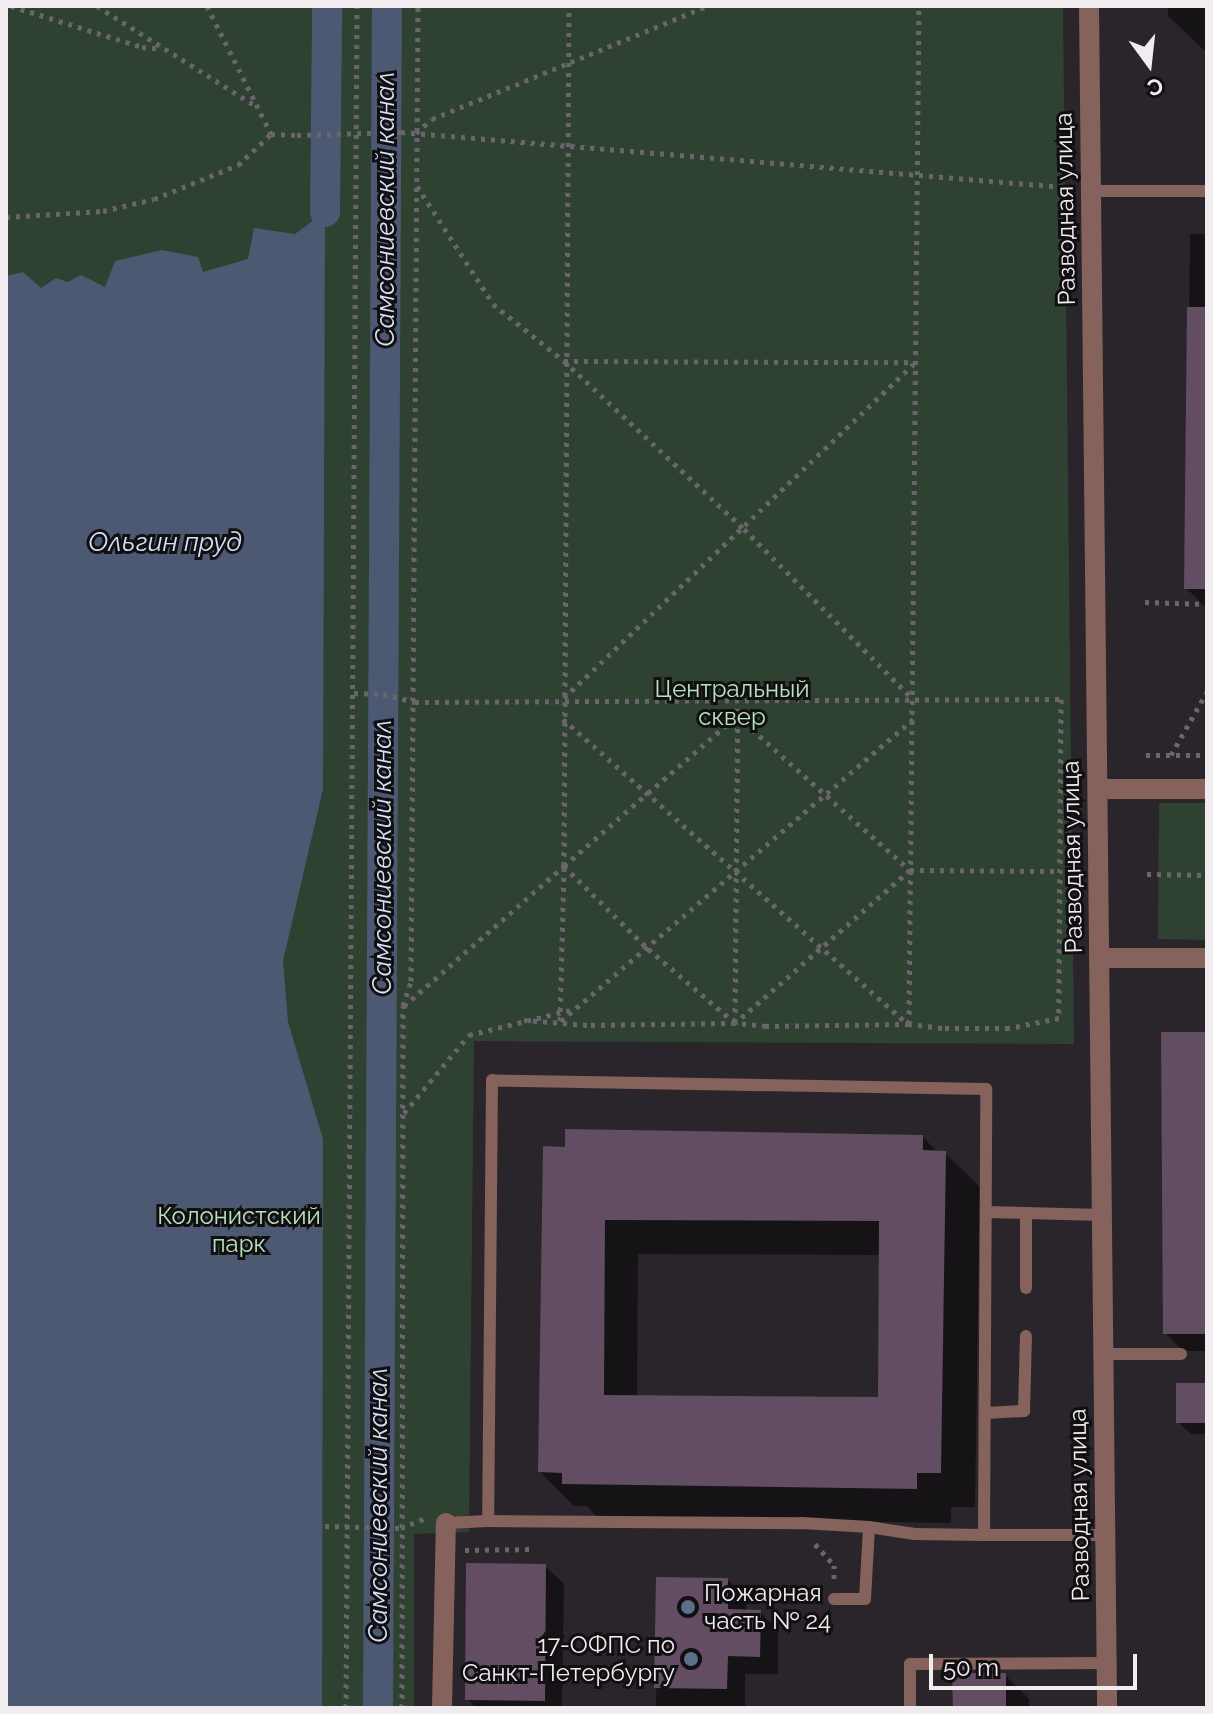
<!DOCTYPE html>
<html>
<head>
<meta charset="utf-8">
<style>
	body { margin:0 }
	#map { position:relative; width:1213px; height:1714px; overflow:hidden; background:#2a252a; font-family:Raleway,sans-serif }
	div>[style] { position:absolute }
	[style*='--x'] { left:calc(var(--x)*1px); top:calc(var(--y)*1px); width:calc(var(--w)*1px); rotate:calc(var(--a)*1deg) }
	.green>* { inset:0; background:#2f4130 }
	.water>* { inset:0; background:#4d5973 }
	.shadow>* { inset:0; background:#0007 }
	.canal>* { height:30px; margin:-15px; padding:0 15px; transform-origin:15px; border-radius:15px; background:#4d5973 }
	.building>* { inset:0; background:#634d63 }
	.path>* { height:5px; margin-top:-2.5px; transform-origin:0; background:repeating-linear-gradient(90deg,#6a656a 0 4px,transparent 0 10px) }
	.service>* { height:12px; margin:-6px; padding:0 6px; transform-origin:6px; border-radius:6px; background:#85625b }
	.minor>* { height:20px; margin:-10px; padding:0 10px; transform-origin:10px; border-radius:10px; background:#85625b }
	.path-bridge>* { height:5px; margin-top:-2.5px; transform-origin:0; background:repeating-linear-gradient(90deg,#6a656a 0 4px,transparent 0 10px) }
	.dots>* { width:22px; height:22px; translate:-50% -50%; box-sizing:border-box; border:4px solid #110f11; border-radius:50% }
	span { translate:-50% -50%; white-space:nowrap; text-align:center; line-height:1.15; -webkit-text-stroke:6px #110f11; paint-order:stroke }
	.street-label { font-size:24px; color:#f0ecf0 }
	.park-label { font-size:24px; color:#b6e3b8 }
	.poi-label { font-size:24px; color:#f0ecf0 }
	.left { translate:0 -50%; text-align:left }
	.right { translate:-100% -50%; text-align:right }
	.water-label { font-size:26px; color:#d7e1f6; font-style:italic }
	.frame { position:absolute; inset:0; border:8px solid #f0ecf0; pointer-events:none }
	.north { position:absolute; left:1109px; top:24px; width:80px; height:80px; -webkit-text-stroke:6px #110f11; paint-order:stroke; rotate:165deg; font-size:22px; font-weight:700; line-height:32px; text-align:center; color:#f0ecf0 }
	.north::after { content:''; display:block; margin:auto; width:28px; height:36px; background:#f0ecf0; clip-path:polygon(50% 0,100% 100%,50% 72%,0 100%) }
	.scale { position:absolute; left:929px; top:1654px; width:208px; height:36px; box-sizing:border-box; border:4px solid #f0ecf0; border-top:0; padding-left:10px; font-size:24px; line-height:28px; white-space:nowrap; color:#f0ecf0; -webkit-text-stroke:6px #110f11; paint-order:stroke }
</style>
</head>
<body>
<div id="map">
	<div class="green">
		<i style="clip-path:polygon(6px 6px,1063px 6px,1074px 1044px,474px 1041px,469px 1532px,414px 1534px,414px 1708px,6px 1708px)"></i>
		<i style="clip-path:polygon(1159px 803px,1207px 803px,1207px 940px,1158px 939px)"></i>
	</div>
	<div class="water">
		<i style="clip-path:polygon(325px 212px,323px 789px,283px 961px,288px 1022px,323px 1139px,322px 1708px,6px 1708px,6px 276px,23px 272px,41px 288px,56px 278px,68px 282px,81px 275px,105px 287px,115px 261px,162px 250px,198px 257px,203px 272px,248px 259px,254px 228px,295px 234px)"></i>
	</div>
	<div class="shadow">
		<i style="clip-path:polygon(1168px 6px,1207px 6px,1207px 53px,1168px 16px)"></i>
		<i style="clip-path:polygon(1190px 234px,1207px 234px,1207px 609px,1186px 588px)"></i>
		<i style="clip-path:polygon(1207px 1034px,1207px 1351px,1183px 1351px,1165px 1333px)"></i>
		<i style="clip-path:polygon(evenodd,923px 1137px,938px 1152px,945px 1153px,980px 1187px,975px 1507px,951px 1507px,951px 1523px,598px 1518px,587px 1506px,574px 1506px,540px 1472px,545px 1148px,923px 1137px,638px 1254px,880px 1255px,880px 1399px,637px 1397px,638px 1254px)"></i>
		<i style="clip-path:polygon(1207px 1385px,1207px 1434px,1191px 1434px,1178px 1422px)"></i>
		<i style="clip-path:polygon(545px 1566px,564px 1584px,562px 1708px,476px 1708px,467px 1699px)"></i>
		<i style="clip-path:polygon(658px 1579px,728px 1580px,746px 1598px,746px 1611px,760px 1612px,778px 1630px,778px 1674px,745px 1674px,745px 1708px,656px 1708px)"></i>
		<i style="clip-path:polygon(1005px 1675px,1029px 1699px,1029px 1708px,955px 1708px)"></i>
	</div>
	<div class="canal">
		<i style="--x:325;--y:212;--w:206;--a:-89.4"></i>
		<i style="--x:378;--y:1708;--w:1702;--a:-89.7"></i>
	</div>
	<div class="building">
		<i style="clip-path:polygon(1187px 307px,1207px 307px,1207px 589px,1184px 589px)"></i>
		<i style="clip-path:polygon(1161px 1032px,1207px 1032px,1207px 1334px,1163px 1334px)"></i>
		<i style="clip-path:polygon(evenodd,565px 1129px,923px 1135px,923px 1150px,946px 1151px,941px 1473px,917px 1473px,917px 1489px,562px 1484px,562px 1473px,538px 1472px,543px 1146px,565px 1147px,565px 1129px,605px 1220px,879px 1221px,878px 1397px,604px 1395px,605px 1220px)"></i>
		<i style="clip-path:polygon(1176px 1383px,1207px 1383px,1207px 1423px,1176px 1423px)"></i>
		<i style="clip-path:polygon(466px 1563px,546px 1564px,545px 1701px,465px 1700px)"></i>
		<i style="clip-path:polygon(656px 1577px,728px 1578px,728px 1609px,761px 1610px,760px 1657px,728px 1656px,727px 1689px,654px 1688px)"></i>
		<i style="clip-path:polygon(952px 1673px,1006px 1673px,1006px 1708px,953px 1708px)"></i>
	</div>
	<div class="path">
		<i style="--x:11;--y:6;--w:137;--a:17.4"></i>
		<i style="--x:142;--y:47;--w:20;--a:6"></i>
		<i style="--x:97;--y:6;--w:186;--a:32.2"></i>
		<i style="--x:207;--y:6;--w:143;--a:63.4"></i>
		<i style="--x:401;--y:132;--w:665;--a:4.74"></i>
		<i style="--x:416;--y:133;--w:21;--a:-41"></i>
		<i style="--x:432;--y:119;--w:297;--a:-22.3"></i>
		<i style="--x:417;--y:186;--w:140;--a:57.2"></i>
		<i style="--x:493;--y:304;--w:91;--a:38.8"></i>
		<i style="--x:564;--y:361;--w:246;--a:43"></i>
		<i style="--x:744;--y:529;--w:240;--a:45.2"></i>
		<i style="--x:6;--y:217;--w:97;--a:-3.5"></i>
		<i style="--x:103;--y:211;--w:52;--a:-13.2"></i>
		<i style="--x:154;--y:199;--w:91;--a:-22"></i>
		<i style="--x:238;--y:165;--w:45;--a:-43.2"></i>
		<i style="--x:271;--y:134;--w:26;--a:2"></i>
		<i style="--x:564;--y:361;--w:350;--a:0.2"></i>
		<i style="--x:1145;--y:602;--w:62;--a:1.8"></i>
		<i style="--x:354;--y:693;--w:29;--a:2"></i>
		<i style="--x:383;--y:694;--w:33;--a:14"></i>
		<i style="--x:415;--y:702;--w:646;--a:-0.27"></i>
		<i style="--x:1061;--y:699;--w:319;--a:90.4"></i>
		<i style="--x:1059;--y:1018;--w:51;--a:168.7"></i>
		<i style="--x:1009;--y:1028;--w:67;--a:180"></i>
		<i style="--x:942;--y:1028;--w:33;--a:-173"></i>
		<i style="--x:909;--y:1024;--w:143;--a:179.2"></i>
		<i style="--x:766;--y:1026;--w:31;--a:-174"></i>
		<i style="--x:735;--y:1023;--w:148;--a:179.2"></i>
		<i style="--x:587;--y:1025;--w:63;--a:-175.5"></i>
		<i style="--x:564;--y:698;--w:486;--a:-43.7"></i>
		<i style="--x:563;--y:719;--w:460;--a:41.5"></i>
		<i style="--x:1146;--y:755;--w:61;--a:0"></i>
		<i style="--x:1171;--y:755;--w:73;--a:-60.3"></i>
		<i style="--x:910;--y:870;--w:150;--a:0.4"></i>
		<i style="--x:1147;--y:874;--w:60;--a:1"></i>
		<i style="--x:404;--y:1006;--w:213;--a:-41.2"></i>
		<i style="--x:564;--y:866;--w:111;--a:-41"></i>
		<i style="--x:648;--y:793;--w:118;--a:-40.9"></i>
		<i style="--x:737;--y:716;--w:232;--a:41.7"></i>
		<i style="--x:910;--y:870;--w:232;--a:138.8"></i>
		<i style="--x:735;--y:1023;--w:118;--a:-139.5"></i>
		<i style="--x:645;--y:946;--w:114;--a:-135.4"></i>
		<i style="--x:560;--y:1021;--w:155;--a:-88.5"></i>
		<i style="--x:564;--y:866;--w:860;--a:-89.67"></i>
		<i style="--x:561;--y:1021;--w:465;--a:-40.6"></i>
		<i style="--x:735;--y:1022;--w:319;--a:-89.5"></i>
		<i style="--x:909;--y:1024;--w:1018;--a:-89.44"></i>
		<i style="--x:404;--y:1113;--w:102;--a:-50.2"></i>
		<i style="--x:469;--y:1035;--w:108;--a:-13.9"></i>
		<i style="--x:325;--y:1526;--w:76;--a:1.5"></i>
		<i style="--x:401;--y:1528;--w:27;--a:-22"></i>
		<i style="--x:815;--y:1544;--w:28;--a:48"></i>
		<i style="--x:834;--y:1565;--w:17;--a:90"></i>
		<i style="--x:465;--y:1550;--w:70;--a:-0.8"></i>
		<i style="--x:346;--y:1708;--w:1702;--a:-89.63"></i>
		<i style="--x:402;--y:1708;--w:702;--a:-89.92"></i>
		<i style="--x:403;--y:1006;--w:26;--a:-72"></i>
		<i style="--x:411;--y:981;--w:975;--a:-89.59"></i>
	</div>
	<div class="service">
		<i style="--x:1091;--y:191;--w:116;--a:0"></i>
		<i style="--x:986;--y:1212;--w:116;--a:1.5"></i>
		<i style="--x:1026;--y:1214;--w:74;--a:90"></i>
		<i style="--x:1103;--y:1354;--w:78;--a:0"></i>
		<i style="--x:985;--y:1413;--w:39;--a:-3"></i>
		<i style="--x:1024;--y:1411;--w:75;--a:-88.5"></i>
		<i style="--x:446;--y:1523;--w:42;--a:-2.7"></i>
		<i style="--x:984;--y:1535;--w:446;--a:-89.7"></i>
		<i style="--x:986;--y:1089;--w:494;--a:-179"></i>
		<i style="--x:492;--y:1080;--w:441;--a:90.5"></i>
		<i style="--x:488;--y:1521;--w:314;--a:0.4"></i>
		<i style="--x:802;--y:1523;--w:67;--a:3.4"></i>
		<i style="--x:869;--y:1527;--w:46;--a:8.8"></i>
		<i style="--x:914;--y:1534;--w:70;--a:0.8"></i>
		<i style="--x:984;--y:1535;--w:121;--a:0"></i>
		<i style="--x:834;--y:1599;--w:31;--a:0"></i>
		<i style="--x:865;--y:1599;--w:72;--a:-86.8"></i>
		<i style="--x:910;--y:1708;--w:44;--a:-90"></i>
		<i style="--x:910;--y:1664;--w:196;--a:-0.3"></i>
	</div>
	<div class="minor">
		<i style="--x:1089;--y:6;--w:1702;--a:89.39"></i>
		<i style="--x:1098;--y:789;--w:109;--a:0"></i>
		<i style="--x:1099;--y:958;--w:108;--a:0"></i>
		<i style="--x:442;--y:1708;--w:185;--a:-88.8"></i>
	</div>
	<div class="path-bridge">
		<i style="--x:297;--y:135;--w:104;--a:-1.7"></i>
	</div>
	<div class="dots">
		<i style="left:688px;top:1607px;background:#5c6f8a"></i>
		<i style="left:691px;top:1659px;background:#5c6f8a"></i>
	</div>
	<div class="street-label">
		<span style="left:1065px;top:209px;rotate:-91deg">Разводная улица</span>
		<span style="left:1072px;top:857px;rotate:-91deg">Разводная улица</span>
		<span style="left:1079px;top:1505px;rotate:-91deg">Разводная улица</span>
	</div>
	<div class="park-label">
		<span style="left:732px;top:703px">Центральный<br>сквер</span>
		<span style="left:239px;top:1230px">Колонистский<br>парк</span>
	</div>
	<div class="poi-label">
		<span class="left" style="left:704px;top:1607px">Пожарная<br>часть № 24</span>
		<span class="right" style="left:675px;top:1659px">17-ОФПС по<br>Санкт-Петербургу</span>
	</div>
	<div class="water-label">
		<span style="left:386px;top:209px;rotate:-90deg">Самсониевский канал</span>
		<span style="left:165px;top:543px">Ольгин пруд</span>
		<span style="left:383px;top:857px;rotate:-90deg">Самсониевский канал</span>
		<span style="left:379px;top:1505px;rotate:-90deg">Самсониевский канал</span>
	</div>
	<div class="frame"></div>
	<div class="north">С</div>
	<div class="scale">50 m</div>
</div>
</body>
</html>
